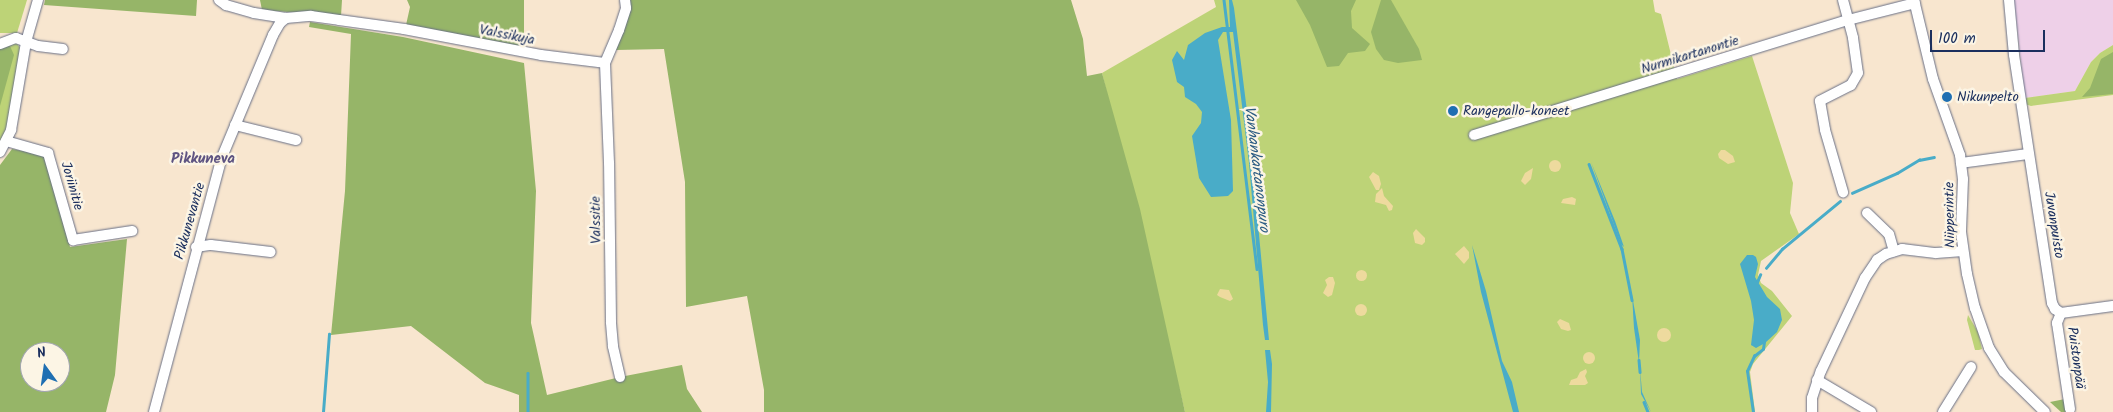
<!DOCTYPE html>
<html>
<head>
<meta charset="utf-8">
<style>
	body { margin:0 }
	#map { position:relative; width:2113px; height:412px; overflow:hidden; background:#f8e6cf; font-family:Kalam,sans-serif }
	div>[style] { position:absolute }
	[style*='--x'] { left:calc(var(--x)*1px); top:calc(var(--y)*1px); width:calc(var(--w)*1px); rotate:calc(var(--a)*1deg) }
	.built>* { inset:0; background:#eed0e8 }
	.green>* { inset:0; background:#bdd377 }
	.forest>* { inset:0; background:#96b568 }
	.sand>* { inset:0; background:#eeda9e }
	.round { border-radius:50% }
	.water>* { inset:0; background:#49acc8 }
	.stream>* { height:2.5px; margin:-1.25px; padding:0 1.25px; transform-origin:1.25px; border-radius:1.25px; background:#49acc8 }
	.roads { filter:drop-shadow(0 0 1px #686f86) drop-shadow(0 0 1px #686f86) }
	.minor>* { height:10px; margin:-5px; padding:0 5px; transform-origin:5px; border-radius:5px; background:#fff }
	.dots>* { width:14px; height:14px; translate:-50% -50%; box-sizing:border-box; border:2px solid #fcf5e5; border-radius:50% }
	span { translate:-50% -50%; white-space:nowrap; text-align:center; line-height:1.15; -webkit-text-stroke:5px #fcf5e5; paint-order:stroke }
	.street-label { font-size:14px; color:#1b2f5e }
	.poi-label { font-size:14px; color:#1b2f5e }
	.left { translate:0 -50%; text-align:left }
	.neighbourhood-label { font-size:15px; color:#5e5482; font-weight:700 }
	.water-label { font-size:15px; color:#2b5b83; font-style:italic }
	.north { position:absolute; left:20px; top:342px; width:50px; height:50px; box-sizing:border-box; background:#fcf5e5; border:1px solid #a2a6af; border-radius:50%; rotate:346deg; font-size:14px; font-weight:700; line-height:20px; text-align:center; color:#1b2f5e }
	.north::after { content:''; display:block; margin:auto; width:18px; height:22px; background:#1f6fb2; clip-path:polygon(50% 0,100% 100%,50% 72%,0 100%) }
	.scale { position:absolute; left:1930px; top:30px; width:115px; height:22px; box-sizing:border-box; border:2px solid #1b2f5e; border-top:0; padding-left:6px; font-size:15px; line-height:18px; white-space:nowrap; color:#1b2f5e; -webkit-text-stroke:4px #fcf5e5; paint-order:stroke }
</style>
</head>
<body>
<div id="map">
	<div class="built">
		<i style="clip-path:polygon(2014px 0,2113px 0,2113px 45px,2100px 53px,2091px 62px,2075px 91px,2025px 98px)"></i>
	</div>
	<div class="green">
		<i style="clip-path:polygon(0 0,27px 0,17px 33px,0 33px)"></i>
		<i style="clip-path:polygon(1214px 0,1653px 0,1655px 12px,1661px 14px,1677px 79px,1752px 56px,1793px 183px,1790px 213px,1799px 234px,1761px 261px,1758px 275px,1761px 283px,1772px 291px,1792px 316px,1753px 364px,1750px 372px,1755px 412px,1185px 412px,1102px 73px,1216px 7px)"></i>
		<i style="clip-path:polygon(16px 42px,20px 48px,7px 126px,0 143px,0 54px,3px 45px)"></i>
		<i style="clip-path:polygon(2113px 45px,2113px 95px,2031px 106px,2025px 104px,2025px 98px,2075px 91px,2091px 62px,2100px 53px)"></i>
		<i style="clip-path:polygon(1968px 315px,1978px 332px,1982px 349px,1979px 350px,1975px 350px,1967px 320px)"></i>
	</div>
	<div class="forest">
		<i style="clip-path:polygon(45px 0,197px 0,196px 16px,44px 5px)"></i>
		<i style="clip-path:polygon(260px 0,342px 0,341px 16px,262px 10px)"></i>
		<i style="clip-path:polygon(407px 0,524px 0,524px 48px,406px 25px,410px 7px)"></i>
		<i style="clip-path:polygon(629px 0,1071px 0,1083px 39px,1087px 76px,1102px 73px,1140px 209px,1185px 412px,764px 412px,764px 390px,747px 296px,686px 307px,685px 182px,664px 49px,616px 50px,630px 6px)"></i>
		<i style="clip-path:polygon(1296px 0,1356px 0,1351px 11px,1352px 28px,1370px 44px,1365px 51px,1348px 53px,1339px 66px,1327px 67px,1310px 25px)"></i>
		<i style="clip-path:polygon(1381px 0,1391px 0,1419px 49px,1422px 60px,1398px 63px,1384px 60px,1376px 49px,1371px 32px)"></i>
		<i style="clip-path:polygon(310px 22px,403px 37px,524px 63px,536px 191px,531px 323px,547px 395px,620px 377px,682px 365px,687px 389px,702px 412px,519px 412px,519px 395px,485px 383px,411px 326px,331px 335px,345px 191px,351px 34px,309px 27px)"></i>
		<i style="clip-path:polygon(3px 45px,10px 46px,14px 55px,0 106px,0 47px)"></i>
		<i style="clip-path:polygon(2113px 52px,2113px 94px,2082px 97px,2090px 88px,2101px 59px)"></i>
		<i style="clip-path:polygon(evenodd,12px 149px,47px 155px,70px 247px,127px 239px,115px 375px,106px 412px,0 412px,0 165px,12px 149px,30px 352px,60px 352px,60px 382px,30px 382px,30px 352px)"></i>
		<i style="clip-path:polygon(2065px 399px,2072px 412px,2061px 412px,2050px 402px)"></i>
	</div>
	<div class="sand">
		<i style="clip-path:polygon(1721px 150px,1725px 150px,1733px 156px,1735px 162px,1728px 164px,1719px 158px,1718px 154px)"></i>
		<i class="round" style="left:1549px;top:160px;width:12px;height:12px"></i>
		<i style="clip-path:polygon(1533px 168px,1531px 179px,1525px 185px,1521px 181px,1525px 173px)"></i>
		<i style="clip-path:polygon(1373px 172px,1379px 176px,1381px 184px,1379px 190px,1376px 190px,1369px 177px)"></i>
		<i style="clip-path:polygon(1382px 188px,1384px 196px,1393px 206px,1392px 210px,1389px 211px,1386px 205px,1375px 202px,1376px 194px)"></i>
		<i style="clip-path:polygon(1572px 197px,1576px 199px,1575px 205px,1561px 203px,1563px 199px)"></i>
		<i style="clip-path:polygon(1416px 229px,1425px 238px,1425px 242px,1422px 245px,1415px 243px,1413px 233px)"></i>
		<i style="clip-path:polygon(1464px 246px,1469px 252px,1469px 258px,1464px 264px,1455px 254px)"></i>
		<i class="round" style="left:1355.5px;top:269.5px;width:11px;height:11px"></i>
		<i style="clip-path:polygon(1329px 277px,1333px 277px,1335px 283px,1332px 295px,1328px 297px,1323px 293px,1327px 285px,1325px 280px)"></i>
		<i style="clip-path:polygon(1220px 289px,1229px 290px,1233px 299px,1230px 301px,1220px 297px,1217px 295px)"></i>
		<i class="round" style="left:1355px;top:304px;width:12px;height:12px"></i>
		<i style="clip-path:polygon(1560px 319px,1569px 323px,1571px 330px,1568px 331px,1561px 329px,1557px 322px)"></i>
		<i class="round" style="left:1657px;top:328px;width:14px;height:14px"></i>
		<i class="round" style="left:1583px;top:352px;width:12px;height:12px"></i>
		<i style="clip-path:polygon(1586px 369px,1587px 372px,1585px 376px,1588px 383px,1585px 385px,1569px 385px,1571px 380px,1577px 378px,1580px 372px)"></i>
	</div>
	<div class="water">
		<i style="clip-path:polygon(1229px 0,1232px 0,1234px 8px,1248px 119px,1269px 340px,1265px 340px,1263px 325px,1249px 163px,1233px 32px,1223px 32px,1218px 40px,1231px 120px,1233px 191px,1228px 196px,1211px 197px,1199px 178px,1192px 136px,1201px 123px,1202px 112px,1196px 104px,1185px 97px,1184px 87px,1177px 82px,1172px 60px,1177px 51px,1184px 60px,1188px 45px,1205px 33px,1222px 27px,1230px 27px)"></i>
		<i style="clip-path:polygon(1591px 162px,1615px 221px,1624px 247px,1621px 244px)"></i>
		<i style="clip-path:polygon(1472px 245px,1486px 291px,1502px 361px,1512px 382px,1519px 412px,1513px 412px,1481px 292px)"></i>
		<i style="clip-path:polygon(1747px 255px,1753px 255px,1756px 257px,1758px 264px,1755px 277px,1767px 297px,1780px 309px,1782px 320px,1777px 332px,1765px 343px,1756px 348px,1751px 345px,1754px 320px,1751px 301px,1740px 264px)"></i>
		<i style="clip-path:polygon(1632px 295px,1640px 340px,1639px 363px,1634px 328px)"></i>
		<i style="clip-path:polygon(1265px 350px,1270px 350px,1272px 364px,1271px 412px,1266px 412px,1268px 382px)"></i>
		<i style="clip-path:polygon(1640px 368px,1642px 392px,1651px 412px,1641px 394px)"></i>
	</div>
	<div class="stream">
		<i style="--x:1224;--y:0;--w:271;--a:83"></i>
		<i style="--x:1589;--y:164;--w:91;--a:68.8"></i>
		<i style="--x:1622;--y:249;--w:52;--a:78.9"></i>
		<i style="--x:1852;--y:193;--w:49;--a:-24"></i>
		<i style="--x:1897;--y:173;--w:26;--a:-31"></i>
		<i style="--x:1919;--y:160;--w:15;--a:-11"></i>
		<i style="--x:1766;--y:268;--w:25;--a:-50"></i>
		<i style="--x:1782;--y:249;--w:75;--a:-39.6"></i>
		<i style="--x:1757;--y:282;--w:8;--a:-67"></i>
		<i style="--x:1639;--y:360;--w:12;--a:85"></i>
		<i style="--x:528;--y:373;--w:39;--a:90"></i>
		<i style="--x:1644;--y:402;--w:11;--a:68"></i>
		<i style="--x:323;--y:412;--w:78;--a:-85.6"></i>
		<i style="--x:1753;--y:412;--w:41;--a:-98.3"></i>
		<i style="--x:1747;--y:371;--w:17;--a:-65"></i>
		<i style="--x:1754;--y:356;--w:11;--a:-38"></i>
		<i style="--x:1763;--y:349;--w:7;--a:-82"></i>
	</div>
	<div class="roads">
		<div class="minor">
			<i style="--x:219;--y:0;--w:9;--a:36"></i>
			<i style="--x:226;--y:5;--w:29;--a:16"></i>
			<i style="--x:254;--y:13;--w:32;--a:9"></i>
			<i style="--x:286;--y:18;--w:25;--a:-5"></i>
			<i style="--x:311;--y:16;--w:28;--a:8"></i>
			<i style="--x:339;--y:20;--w:66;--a:7.9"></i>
			<i style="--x:404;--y:29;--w:139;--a:10.7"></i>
			<i style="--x:541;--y:55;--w:64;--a:7.1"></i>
			<i style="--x:1843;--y:0;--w:39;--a:75"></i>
			<i style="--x:1853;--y:38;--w:35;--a:82"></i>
			<i style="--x:1858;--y:73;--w:14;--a:120"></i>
			<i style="--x:1851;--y:85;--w:35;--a:153"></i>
			<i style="--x:1820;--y:101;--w:29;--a:80"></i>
			<i style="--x:1825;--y:130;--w:65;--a:73.8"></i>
			<i style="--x:1914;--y:0;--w:81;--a:76.5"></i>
			<i style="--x:1933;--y:79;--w:81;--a:70.4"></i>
			<i style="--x:1960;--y:155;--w:24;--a:83"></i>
			<i style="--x:1963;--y:179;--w:53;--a:92.2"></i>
			<i style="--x:1961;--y:232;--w:42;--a:81.9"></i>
			<i style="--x:1967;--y:274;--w:35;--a:77"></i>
			<i style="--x:1975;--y:308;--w:42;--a:70.7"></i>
			<i style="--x:1989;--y:348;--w:28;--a:58"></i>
			<i style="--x:2004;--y:372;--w:57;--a:44.3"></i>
			<i style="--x:2009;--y:0;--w:55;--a:84.8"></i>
			<i style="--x:2014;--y:55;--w:251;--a:81.3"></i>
			<i style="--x:2052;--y:303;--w:7;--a:63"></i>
			<i style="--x:2055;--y:309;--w:7;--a:34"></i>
			<i style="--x:2061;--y:313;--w:52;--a:-7.7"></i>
			<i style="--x:0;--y:44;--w:17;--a:-21"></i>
			<i style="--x:16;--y:38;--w:23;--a:20"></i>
			<i style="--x:38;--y:46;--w:25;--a:7"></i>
			<i style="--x:235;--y:125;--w:63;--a:13.8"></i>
			<i style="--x:1474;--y:135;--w:391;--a:-17.1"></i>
			<i style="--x:1848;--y:20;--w:69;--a:-14.2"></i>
			<i style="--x:6;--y:141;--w:44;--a:15.9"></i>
			<i style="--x:48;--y:153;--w:91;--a:74"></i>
			<i style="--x:73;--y:240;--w:60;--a:-8.7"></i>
			<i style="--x:0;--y:152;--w:25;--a:-63"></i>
			<i style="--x:11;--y:130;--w:89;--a:-80.3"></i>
			<i style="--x:26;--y:42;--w:44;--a:-74.1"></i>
			<i style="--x:1961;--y:163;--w:68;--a:-7.7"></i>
			<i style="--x:1867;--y:213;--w:30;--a:44"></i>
			<i style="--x:1889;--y:234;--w:18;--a:74"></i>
			<i style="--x:196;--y:247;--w:15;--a:-8"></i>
			<i style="--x:211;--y:245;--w:60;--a:6.7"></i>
			<i style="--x:2061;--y:313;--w:11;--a:112"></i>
			<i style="--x:2057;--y:323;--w:87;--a:81.4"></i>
			<i style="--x:620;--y:377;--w:32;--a:-103"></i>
			<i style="--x:613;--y:346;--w:24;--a:-95"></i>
			<i style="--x:611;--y:322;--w:159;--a:-90.7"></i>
			<i style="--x:609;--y:163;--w:100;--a:-92.3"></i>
			<i style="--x:605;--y:63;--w:36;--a:-67"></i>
			<i style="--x:619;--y:30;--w:23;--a:-72"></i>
			<i style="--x:626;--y:8;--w:8;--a:-97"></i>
			<i style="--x:1817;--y:380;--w:63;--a:30.7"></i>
			<i style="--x:154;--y:412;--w:264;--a:-75.1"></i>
			<i style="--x:222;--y:157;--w:132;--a:-67.3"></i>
			<i style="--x:273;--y:35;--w:14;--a:-60"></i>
			<i style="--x:280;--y:23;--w:8;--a:-40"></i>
			<i style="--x:1812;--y:412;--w:14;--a:-90"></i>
			<i style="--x:1812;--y:398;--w:28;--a:-72"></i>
			<i style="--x:1821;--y:371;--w:103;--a:-64.7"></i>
			<i style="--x:1865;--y:278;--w:22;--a:-56"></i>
			<i style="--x:1877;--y:260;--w:11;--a:-34"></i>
			<i style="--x:1886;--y:254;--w:17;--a:-17"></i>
			<i style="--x:1902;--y:249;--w:34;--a:7"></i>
			<i style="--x:1936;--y:253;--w:27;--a:-4"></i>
			<i style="--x:1943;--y:412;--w:53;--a:-58.1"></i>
		</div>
	</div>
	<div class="dots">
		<i style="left:1947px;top:97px;background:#1f6fb2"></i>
		<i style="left:1453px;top:111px;background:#1f6fb2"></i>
	</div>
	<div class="street-label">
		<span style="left:507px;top:35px;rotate:11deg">Valssikuja</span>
		<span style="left:1690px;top:55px;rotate:-17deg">Nurmikartanontie</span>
		<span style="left:72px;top:186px;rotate:74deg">Joriinitie</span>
		<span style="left:1950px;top:215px;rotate:-91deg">Niipperintie</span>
		<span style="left:596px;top:220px;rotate:-91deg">Valssitie</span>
		<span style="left:190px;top:221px;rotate:-74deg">Pikkunevantie</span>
		<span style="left:2054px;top:225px;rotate:81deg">Juvanpuisto</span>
		<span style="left:2076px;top:358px;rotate:82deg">Puistonpää</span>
	</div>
	<div class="poi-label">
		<span class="left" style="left:1957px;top:97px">Nikunpelto</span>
		<span class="left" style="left:1463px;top:111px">Rangepallo-koneet</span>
	</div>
	<div class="neighbourhood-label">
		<span style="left:203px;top:160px">Pikkuneva</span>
	</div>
	<div class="water-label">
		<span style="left:1256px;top:169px;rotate:83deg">Vanhankartanonpuro</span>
	</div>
	<div class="north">N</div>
	<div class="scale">100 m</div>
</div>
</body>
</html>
